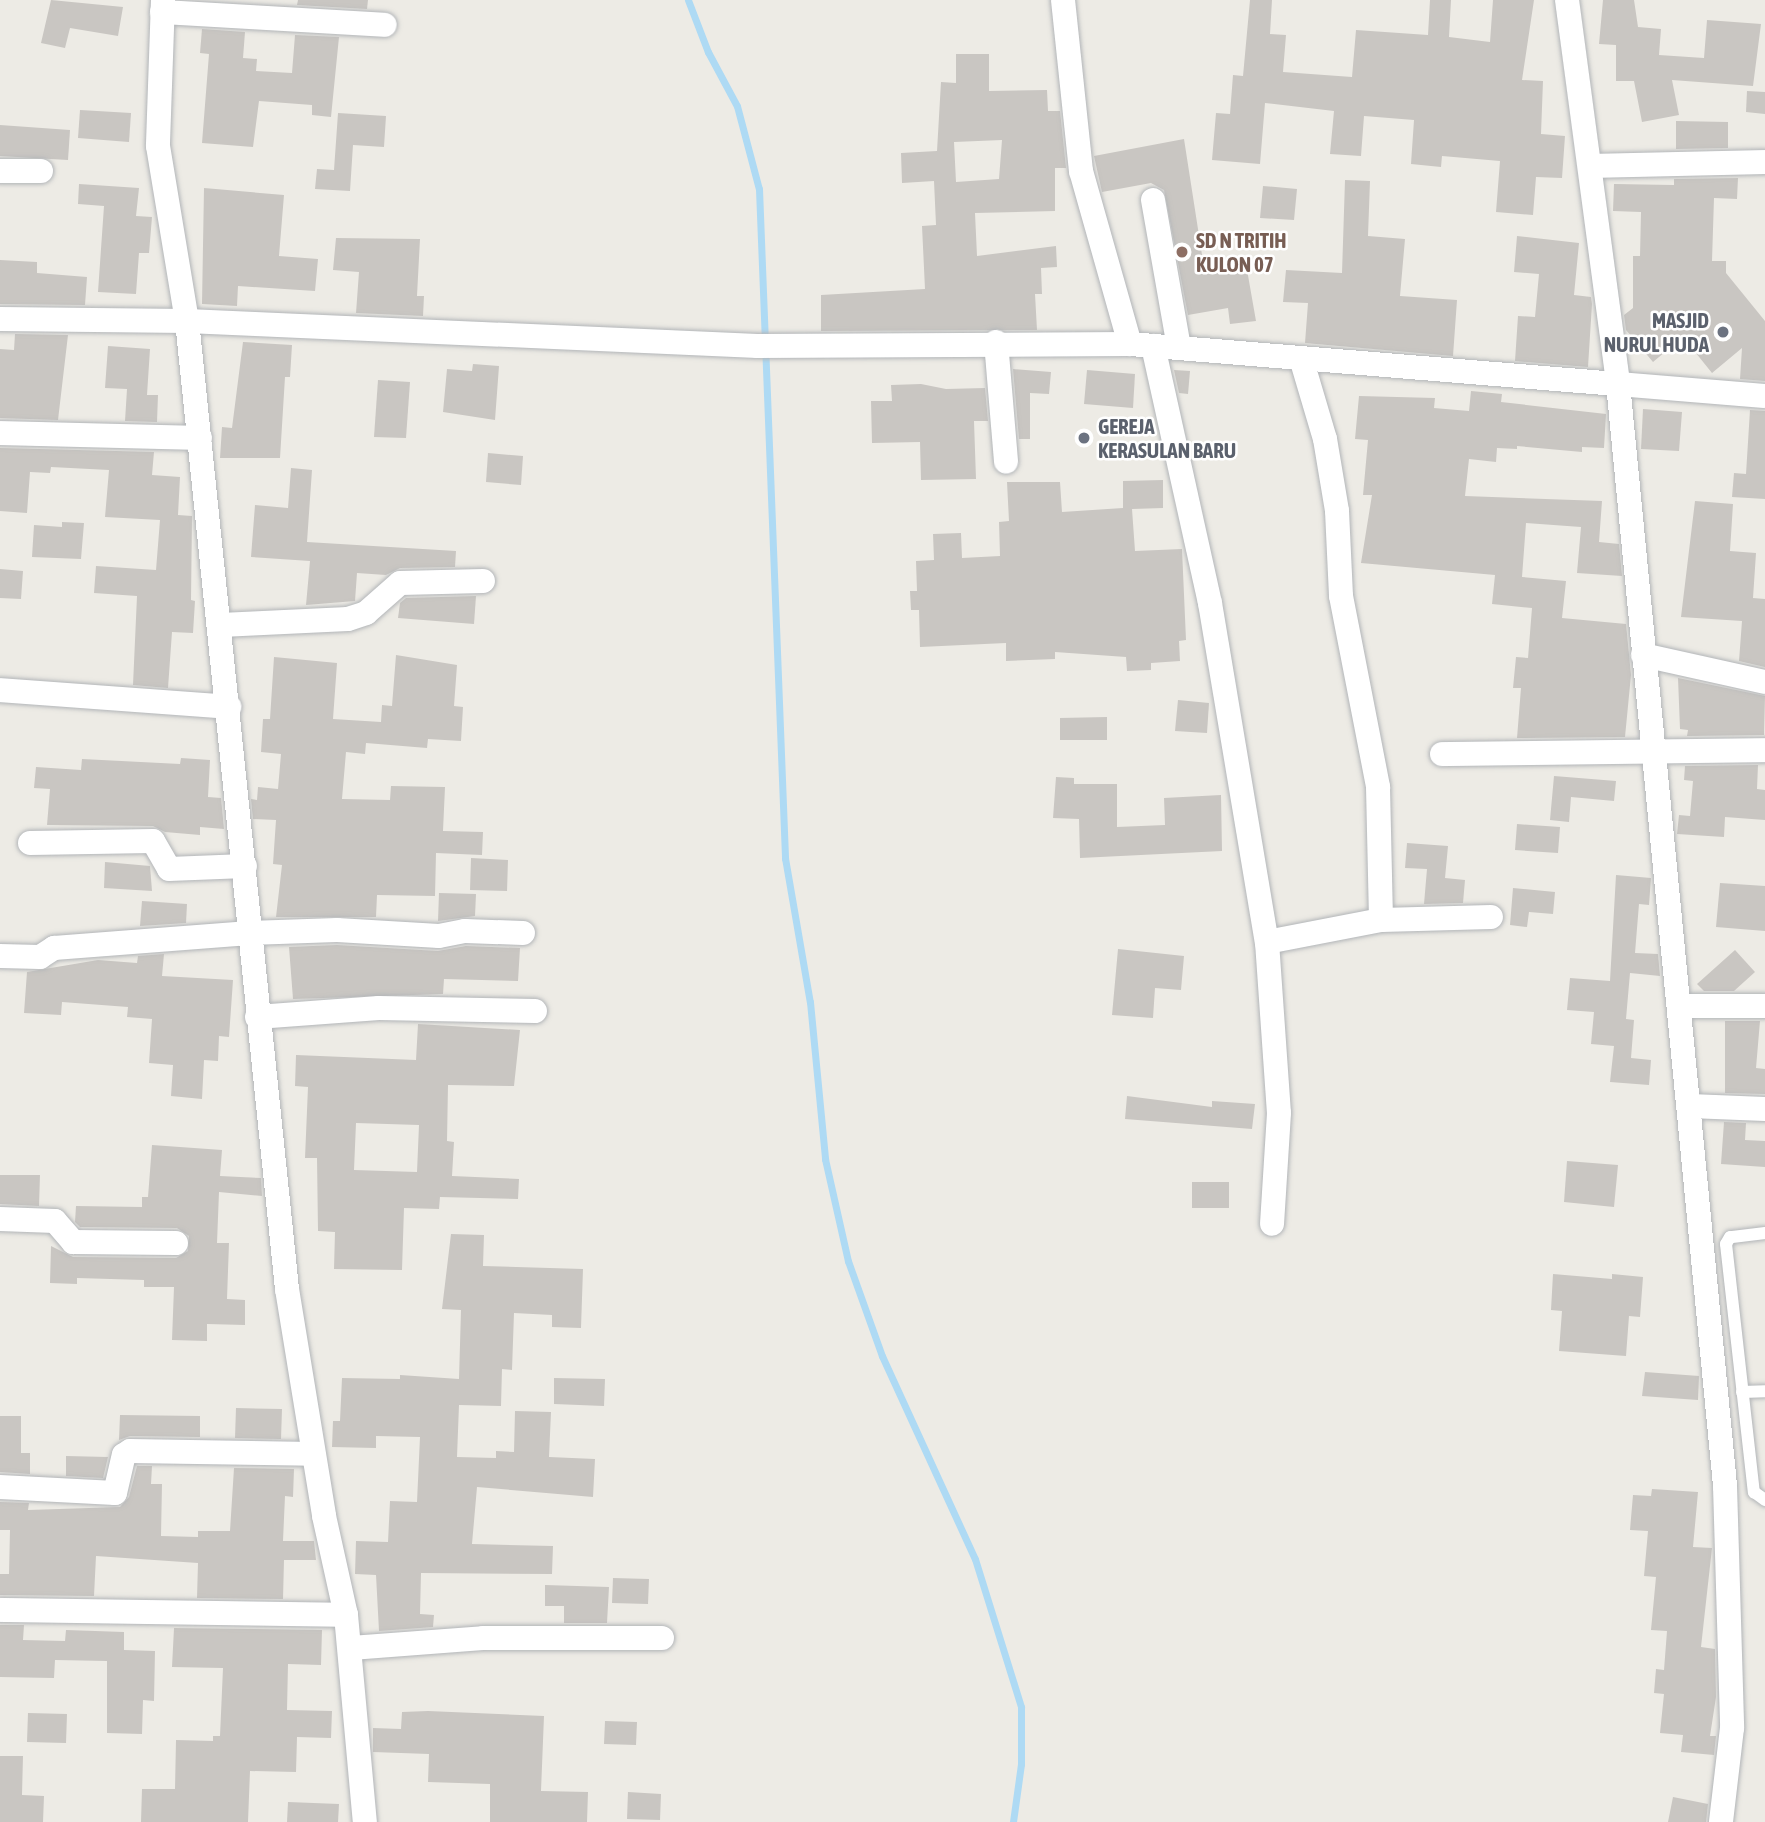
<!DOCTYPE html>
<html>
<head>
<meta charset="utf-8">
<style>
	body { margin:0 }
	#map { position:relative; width:1765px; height:1822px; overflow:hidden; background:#edebe5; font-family:"Asap Condensed",sans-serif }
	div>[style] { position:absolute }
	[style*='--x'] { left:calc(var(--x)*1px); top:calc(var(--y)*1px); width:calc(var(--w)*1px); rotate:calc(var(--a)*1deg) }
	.stream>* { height:7px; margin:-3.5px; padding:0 3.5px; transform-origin:3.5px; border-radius:3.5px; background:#aedaf4 }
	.building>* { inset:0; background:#c9c6c2 }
	.roads { filter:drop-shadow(0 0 2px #b2b5b8) drop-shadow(0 0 2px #b2b5b8) }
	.lane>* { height:12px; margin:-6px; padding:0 6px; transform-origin:6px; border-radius:6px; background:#fff }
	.street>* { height:24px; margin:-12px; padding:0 12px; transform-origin:12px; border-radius:12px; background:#fff }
	.dots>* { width:19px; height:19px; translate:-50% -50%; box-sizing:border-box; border:4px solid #fff; border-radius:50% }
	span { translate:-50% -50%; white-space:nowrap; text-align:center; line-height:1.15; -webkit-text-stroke:5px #fff; paint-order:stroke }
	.education-label { font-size:21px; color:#785e54; font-weight:700 }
	.left { translate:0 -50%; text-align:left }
	.worship-label { font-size:21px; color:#5b616d; font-weight:700 }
	.right { translate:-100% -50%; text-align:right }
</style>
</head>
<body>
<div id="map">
	<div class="stream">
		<i style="--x:688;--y:0;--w:56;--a:69"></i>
		<i style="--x:708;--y:52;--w:61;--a:61.8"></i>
		<i style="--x:737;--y:106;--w:86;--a:75.2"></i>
		<i style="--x:759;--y:189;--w:670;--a:87.77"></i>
		<i style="--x:785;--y:858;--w:146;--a:80.2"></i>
		<i style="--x:810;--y:1002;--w:158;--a:84.5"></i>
		<i style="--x:825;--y:1159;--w:105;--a:77.3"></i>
		<i style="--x:848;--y:1261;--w:101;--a:70.3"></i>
		<i style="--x:882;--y:1356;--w:223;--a:65.4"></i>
		<i style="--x:975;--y:1559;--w:155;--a:72.7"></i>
		<i style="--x:1021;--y:1707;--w:57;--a:90"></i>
		<i style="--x:1021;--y:1764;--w:59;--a:97.9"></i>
	</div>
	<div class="building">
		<i style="clip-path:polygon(51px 0,123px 7px,118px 36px,70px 28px,65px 48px,41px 43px)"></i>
		<i style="clip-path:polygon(298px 0,368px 0,367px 9px,297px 5px)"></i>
		<i style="clip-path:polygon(1250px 0,1272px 0,1270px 34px,1286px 35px,1283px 72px,1352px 77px,1356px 30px,1428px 35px,1430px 0,1451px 0,1449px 37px,1490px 42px,1493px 0,1534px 0,1522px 80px,1543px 81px,1541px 134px,1565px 136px,1562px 178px,1536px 177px,1533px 215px,1496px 212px,1500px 161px,1442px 156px,1441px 167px,1411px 164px,1414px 120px,1364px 116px,1361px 156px,1330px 154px,1334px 111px,1265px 103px,1260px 164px,1212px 160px,1216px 113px,1230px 114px,1233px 75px,1243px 76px)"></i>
		<i style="clip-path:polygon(1603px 0,1634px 0,1638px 27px,1661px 29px,1659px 55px,1704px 58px,1707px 20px,1761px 24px,1753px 86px,1672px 80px,1679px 115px,1642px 122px,1634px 81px,1616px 81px,1616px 45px,1599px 44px)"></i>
		<i style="clip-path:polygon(202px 29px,245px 32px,243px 58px,257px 59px,256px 71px,292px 73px,295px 35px,339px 37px,331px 117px,312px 115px,312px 105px,259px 101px,253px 147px,202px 143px,209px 54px,200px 53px)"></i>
		<i style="clip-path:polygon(evenodd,956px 54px,989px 54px,989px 91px,1047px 90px,1048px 111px,1060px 111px,1066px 168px,1055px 168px,1055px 211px,975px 213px,977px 256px,1056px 246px,1057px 267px,1041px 268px,1042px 294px,1035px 294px,1037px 330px,821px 331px,821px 295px,925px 289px,922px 226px,936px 225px,934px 181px,902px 183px,901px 153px,937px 151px,941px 82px,956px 83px,956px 54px,1002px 140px,999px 179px,956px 182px,954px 142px,1002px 140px)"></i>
		<i style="clip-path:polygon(1747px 91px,1765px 92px,1765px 114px,1746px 112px)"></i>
		<i style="clip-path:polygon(80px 110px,131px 113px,129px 142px,78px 138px)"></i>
		<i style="clip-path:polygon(338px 113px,386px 116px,384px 147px,353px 145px,350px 191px,315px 189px,317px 169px,334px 170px)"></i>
		<i style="clip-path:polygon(1676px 121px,1728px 122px,1728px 148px,1676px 149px)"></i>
		<i style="clip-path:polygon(0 125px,70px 130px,68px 160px,0 156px)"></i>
		<i style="clip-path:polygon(1184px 139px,1205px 274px,1246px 264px,1256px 321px,1230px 324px,1228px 308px,1188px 315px,1164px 190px,1151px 183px,1102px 192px,1094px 156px)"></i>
		<i style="clip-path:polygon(1738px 178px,1737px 199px,1714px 198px,1712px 261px,1726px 261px,1726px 273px,1765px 321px,1765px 381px,1740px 379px,1742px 348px,1712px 373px,1683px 337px,1653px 362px,1626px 330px,1624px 315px,1633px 308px,1633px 256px,1640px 256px,1641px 212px,1613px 211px,1614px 184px,1674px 185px,1674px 179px)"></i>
		<i style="clip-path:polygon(1345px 180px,1370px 181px,1368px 236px,1405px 239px,1400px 296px,1457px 300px,1453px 356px,1305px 343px,1308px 303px,1283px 302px,1286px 270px,1342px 273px)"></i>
		<i style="clip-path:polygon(79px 184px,139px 188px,136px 216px,152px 217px,149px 253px,139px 253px,136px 294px,98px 292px,104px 206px,78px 204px)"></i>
		<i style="clip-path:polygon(1263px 186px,1297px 189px,1294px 220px,1260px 218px)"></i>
		<i style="clip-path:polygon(204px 188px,284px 195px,279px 256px,318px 259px,315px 291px,238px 286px,237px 306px,202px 304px)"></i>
		<i style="clip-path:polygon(1517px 236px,1579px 243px,1574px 295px,1591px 297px,1592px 304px,1588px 367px,1515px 361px,1518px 316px,1535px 317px,1539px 274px,1514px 272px)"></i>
		<i style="clip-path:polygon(336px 238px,420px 239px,417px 296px,424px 296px,423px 316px,356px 313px,359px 272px,333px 270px)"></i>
		<i style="clip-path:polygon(0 260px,37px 262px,37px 273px,87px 277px,85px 305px,0 304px)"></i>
		<i style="clip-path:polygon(15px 334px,68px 335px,58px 420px,0 418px,0 349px,14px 350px)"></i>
		<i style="clip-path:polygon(243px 342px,292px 345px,290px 377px,285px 377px,280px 458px,220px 458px,222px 427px,232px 428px)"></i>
		<i style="clip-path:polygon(108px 346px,150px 349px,147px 395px,158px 395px,157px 422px,125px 421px,127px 389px,105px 388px)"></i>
		<i style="clip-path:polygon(473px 364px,499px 366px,495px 420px,443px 412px,447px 369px,472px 371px)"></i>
		<i style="clip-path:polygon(1013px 369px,1051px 372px,1049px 394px,1030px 393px,1030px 439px,1019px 439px)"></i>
		<i style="clip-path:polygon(1087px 370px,1135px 374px,1133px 408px,1084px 404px)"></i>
		<i style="clip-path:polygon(1174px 370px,1190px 371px,1188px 394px,1179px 393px)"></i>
		<i style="clip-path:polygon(378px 380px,410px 382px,406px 438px,374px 437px)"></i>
		<i style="clip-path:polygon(921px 384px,946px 389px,985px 388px,988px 421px,974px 421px,976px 479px,921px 480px,920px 442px,872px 443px,871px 401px,892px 401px,891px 385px)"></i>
		<i style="clip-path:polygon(1471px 391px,1502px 394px,1501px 402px,1606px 414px,1604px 448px,1582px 447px,1582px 452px,1517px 446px,1517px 449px,1497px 448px,1496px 462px,1469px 459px,1465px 496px,1602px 501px,1599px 542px,1619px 544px,1622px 576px,1577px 573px,1581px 527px,1526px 523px,1522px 577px,1566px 581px,1562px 618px,1626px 624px,1631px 675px,1625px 737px,1517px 738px,1521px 688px,1513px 688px,1516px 657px,1528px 658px,1532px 608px,1492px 604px,1495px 575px,1361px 563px,1372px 495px,1363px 495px,1368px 440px,1355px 439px,1359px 396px,1435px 398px,1434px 408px,1469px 411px)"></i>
		<i style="clip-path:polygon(1643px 409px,1682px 412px,1679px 451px,1641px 449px)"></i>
		<i style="clip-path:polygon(1750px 410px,1765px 411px,1765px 499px,1732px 497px,1734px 473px,1746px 474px)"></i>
		<i style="clip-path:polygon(0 448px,154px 452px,152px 475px,180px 477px,178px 515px,192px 516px,191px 600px,195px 601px,193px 633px,172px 632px,168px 688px,133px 685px,137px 596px,94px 593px,96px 566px,156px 570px,160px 520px,105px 517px,109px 470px,51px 467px,50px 473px,30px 472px,27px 513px,0 511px)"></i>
		<i style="clip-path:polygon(488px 453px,523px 456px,521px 485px,486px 482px)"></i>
		<i style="clip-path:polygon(291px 468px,312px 470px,307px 542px,456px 551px,455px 567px,400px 568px,386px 575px,357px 573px,355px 601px,306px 605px,310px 561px,251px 557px,255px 505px,288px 508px)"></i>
		<i style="clip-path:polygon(1163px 480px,1163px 508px,1132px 509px,1135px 551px,1182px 549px,1186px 640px,1179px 641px,1180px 661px,1151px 663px,1151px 670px,1127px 671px,1126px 657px,1055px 652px,1055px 659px,1006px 661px,1006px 643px,920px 647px,919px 610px,911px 610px,910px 591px,917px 591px,916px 561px,934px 560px,933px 534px,961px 533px,962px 558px,1000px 556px,999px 522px,1009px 521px,1007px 482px,1060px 482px,1062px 512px,1123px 508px,1123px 481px)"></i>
		<i style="clip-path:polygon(1695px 501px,1733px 504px,1730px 551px,1756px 553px,1753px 598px,1765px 599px,1765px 667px,1739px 661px,1742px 621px,1681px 617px)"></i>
		<i style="clip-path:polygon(62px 522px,84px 523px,81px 559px,32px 557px,34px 525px,62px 527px)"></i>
		<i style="clip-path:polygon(0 569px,23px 571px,21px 599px,0 598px)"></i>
		<i style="clip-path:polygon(476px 596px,474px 624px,398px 618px,400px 603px,406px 598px)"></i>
		<i style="clip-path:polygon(396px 655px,457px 665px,454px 706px,463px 707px,461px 741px,428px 739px,427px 748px,366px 743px,365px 754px,346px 752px,342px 799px,390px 800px,391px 786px,445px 787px,443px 831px,483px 832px,482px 855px,436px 853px,435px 896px,377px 895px,376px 917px,276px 917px,282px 865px,273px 864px,276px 820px,253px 819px,251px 799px,257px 800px,258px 787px,278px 789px,281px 754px,261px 752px,263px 719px,270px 719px,274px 657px,337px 663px,333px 719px,381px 722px,382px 705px,392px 706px)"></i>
		<i style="clip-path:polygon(1678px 678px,1765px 696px,1764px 735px,1687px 736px,1688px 730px,1680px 729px)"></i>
		<i style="clip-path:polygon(1178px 700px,1209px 703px,1207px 733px,1175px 731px)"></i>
		<i style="clip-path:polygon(1107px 717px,1107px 740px,1060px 740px,1060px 718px)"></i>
		<i style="clip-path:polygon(181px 758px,210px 760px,208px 797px,221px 798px,224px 829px,200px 827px,200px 835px,165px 832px,153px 826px,47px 825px,50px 789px,34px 788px,36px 767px,81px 770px,82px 759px,180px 764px)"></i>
		<i style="clip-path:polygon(1758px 765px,1757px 789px,1765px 790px,1765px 820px,1725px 817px,1724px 837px,1677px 834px,1679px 815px,1690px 816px,1693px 781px,1684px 780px,1685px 766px)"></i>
		<i style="clip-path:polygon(1554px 776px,1616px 781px,1614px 801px,1571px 797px,1569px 822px,1550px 820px)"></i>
		<i style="clip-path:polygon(1056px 777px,1074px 778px,1074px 784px,1117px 784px,1117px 827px,1165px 825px,1164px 798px,1221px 795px,1222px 851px,1080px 858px,1079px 819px,1053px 818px)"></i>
		<i style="clip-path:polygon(1517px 824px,1560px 827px,1558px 853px,1515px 850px)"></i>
		<i style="clip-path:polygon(1407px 843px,1448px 846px,1445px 878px,1465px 880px,1463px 903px,1424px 904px,1427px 869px,1405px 868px)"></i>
		<i style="clip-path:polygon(471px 858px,508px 860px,507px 891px,470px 890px)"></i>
		<i style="clip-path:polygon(105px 862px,150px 866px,152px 891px,104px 888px)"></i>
		<i style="clip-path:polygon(1616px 875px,1651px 878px,1649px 905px,1639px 904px,1635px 953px,1658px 954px,1660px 976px,1630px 973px,1626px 1019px,1634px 1020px,1631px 1058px,1651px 1060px,1649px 1085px,1610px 1082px,1614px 1046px,1591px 1044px,1594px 1012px,1567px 1010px,1570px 978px,1610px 981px)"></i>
		<i style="clip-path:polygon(1720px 883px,1765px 886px,1765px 931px,1716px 927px)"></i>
		<i style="clip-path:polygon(1513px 888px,1555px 892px,1553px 914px,1529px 912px,1527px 927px,1510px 925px)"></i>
		<i style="clip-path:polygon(439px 893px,476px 894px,475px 916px,438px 921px)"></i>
		<i style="clip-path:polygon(142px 901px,187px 904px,186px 923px,140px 926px)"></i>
		<i style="clip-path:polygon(337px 945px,438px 951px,466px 946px,520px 948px,518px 981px,444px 979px,443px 994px,293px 999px,289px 947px)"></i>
		<i style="clip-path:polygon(1118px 949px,1184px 956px,1181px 990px,1155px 988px,1153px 1018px,1112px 1015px)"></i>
		<i style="clip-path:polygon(1735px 950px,1755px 972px,1734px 991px,1704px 991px,1697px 984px)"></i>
		<i style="clip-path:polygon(164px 954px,162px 976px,233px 980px,229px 1037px,219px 1036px,218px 1061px,204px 1060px,202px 1099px,171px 1096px,173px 1065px,149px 1063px,152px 1019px,127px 1017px,128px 1007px,62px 1002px,61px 1015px,24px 1013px,27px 972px,98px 960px,137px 963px,138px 956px)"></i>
		<i style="clip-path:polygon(1725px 1021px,1760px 1021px,1756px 1068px,1765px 1069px,1765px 1094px,1725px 1093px)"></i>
		<i style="clip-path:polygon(evenodd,418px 1024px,520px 1030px,514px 1086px,448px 1085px,447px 1141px,454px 1142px,452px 1176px,519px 1179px,518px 1199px,440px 1197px,439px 1209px,404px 1208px,402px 1270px,334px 1269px,335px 1232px,318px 1231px,317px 1158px,305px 1158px,308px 1087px,295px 1086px,296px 1055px,416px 1060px,418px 1024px,356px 1123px,419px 1125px,417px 1172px,354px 1170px,356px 1123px)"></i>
		<i style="clip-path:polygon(1127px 1096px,1212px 1107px,1212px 1101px,1255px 1104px,1252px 1129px,1125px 1119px)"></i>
		<i style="clip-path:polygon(1724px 1122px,1746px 1123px,1745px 1140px,1765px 1141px,1765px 1167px,1721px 1164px)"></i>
		<i style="clip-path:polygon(152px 1145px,222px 1150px,220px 1176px,261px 1178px,262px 1196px,219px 1192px,217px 1243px,229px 1243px,227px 1299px,245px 1300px,245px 1325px,207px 1324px,207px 1341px,172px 1340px,174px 1287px,144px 1287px,144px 1280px,77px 1278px,77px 1284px,50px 1283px,51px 1246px,73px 1257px,176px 1258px,188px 1251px,189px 1236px,177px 1228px,80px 1227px,75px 1222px,76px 1206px,142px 1207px,142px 1197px,148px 1197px)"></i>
		<i style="clip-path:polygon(1567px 1161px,1618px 1165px,1614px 1207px,1564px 1202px)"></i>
		<i style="clip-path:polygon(0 1175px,40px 1175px,39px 1206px,0 1204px)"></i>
		<i style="clip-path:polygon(1192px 1182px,1229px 1182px,1229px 1208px,1192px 1208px)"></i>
		<i style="clip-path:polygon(451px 1234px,484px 1235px,483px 1266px,583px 1269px,581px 1328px,552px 1327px,552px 1315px,514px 1313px,512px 1370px,502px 1369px,501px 1406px,459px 1405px,457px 1457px,496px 1458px,496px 1451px,514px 1452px,515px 1411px,551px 1412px,549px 1457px,595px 1459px,593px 1497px,477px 1487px,472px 1544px,553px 1546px,552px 1574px,421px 1573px,420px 1614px,434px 1615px,433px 1627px,379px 1631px,376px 1575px,355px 1574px,356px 1541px,388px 1542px,390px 1501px,417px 1502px,420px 1437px,376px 1436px,376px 1448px,332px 1447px,333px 1421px,340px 1421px,342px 1378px,400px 1379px,400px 1375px,459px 1379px,461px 1310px,442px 1309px)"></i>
		<i style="clip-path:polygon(1553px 1274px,1612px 1279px,1612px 1274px,1643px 1277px,1640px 1317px,1629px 1316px,1626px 1356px,1559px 1351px,1562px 1311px,1551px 1310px)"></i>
		<i style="clip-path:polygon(1645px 1372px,1699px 1376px,1698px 1400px,1642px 1396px)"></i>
		<i style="clip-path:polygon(554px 1378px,605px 1379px,604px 1406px,554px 1404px)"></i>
		<i style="clip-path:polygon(236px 1408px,282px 1409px,281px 1439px,235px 1438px)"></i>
		<i style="clip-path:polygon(120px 1415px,200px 1416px,200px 1437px,130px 1436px,119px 1440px)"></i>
		<i style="clip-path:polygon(0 1416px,21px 1416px,21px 1453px,30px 1453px,30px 1474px,0 1472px)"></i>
		<i style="clip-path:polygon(66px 1456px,108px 1457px,103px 1478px,66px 1476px)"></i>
		<i style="clip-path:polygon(137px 1466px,152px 1466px,151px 1484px,162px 1484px,161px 1536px,198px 1537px,198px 1531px,230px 1531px,234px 1468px,294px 1469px,293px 1497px,285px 1496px,283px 1541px,314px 1541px,316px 1560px,284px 1560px,283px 1599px,197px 1598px,198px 1563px,96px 1556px,94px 1596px,0 1595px,0 1574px,9px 1574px,10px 1530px,0 1530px,0 1502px,29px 1503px,28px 1510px,120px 1507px,129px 1497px)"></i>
		<i style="clip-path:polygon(1652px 1489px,1698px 1492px,1693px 1547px,1712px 1548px,1701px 1647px,1715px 1649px,1716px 1697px,1710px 1736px,1716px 1736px,1714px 1755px,1681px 1752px,1683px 1735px,1660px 1733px,1664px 1694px,1654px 1693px,1656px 1669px,1664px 1670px,1667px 1631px,1651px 1630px,1656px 1577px,1644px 1576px,1648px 1531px,1630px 1530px,1633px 1495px,1651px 1496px)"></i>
		<i style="clip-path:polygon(613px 1578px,649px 1579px,648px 1604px,612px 1603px)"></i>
		<i style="clip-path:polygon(545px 1585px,609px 1587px,607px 1623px,564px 1623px,564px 1606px,545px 1606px)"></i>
		<i style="clip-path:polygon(0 1625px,24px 1625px,23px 1640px,65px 1641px,66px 1630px,124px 1632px,124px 1650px,155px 1651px,154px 1701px,143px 1700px,142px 1734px,107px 1733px,107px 1661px,55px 1660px,54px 1678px,0 1677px)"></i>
		<i style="clip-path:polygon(174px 1628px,322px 1630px,321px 1665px,288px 1664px,287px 1710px,332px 1711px,331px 1738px,297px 1737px,296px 1772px,250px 1771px,248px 1822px,141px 1822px,142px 1789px,175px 1789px,176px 1740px,213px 1741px,213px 1736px,220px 1736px,223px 1668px,172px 1667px)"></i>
		<i style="clip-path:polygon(428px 1711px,544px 1716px,541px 1791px,588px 1792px,587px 1822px,490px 1822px,490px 1784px,428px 1782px,429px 1754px,373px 1752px,373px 1728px,401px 1729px,402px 1712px)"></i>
		<i style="clip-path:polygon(28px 1713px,67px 1714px,66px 1743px,27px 1742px)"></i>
		<i style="clip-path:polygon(605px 1721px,637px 1722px,636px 1745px,604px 1744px)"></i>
		<i style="clip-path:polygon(0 1756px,23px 1756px,22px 1795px,44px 1796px,43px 1822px,0 1822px)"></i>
		<i style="clip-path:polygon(628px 1792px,661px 1794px,660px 1820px,627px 1819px)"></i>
		<i style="clip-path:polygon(1673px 1797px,1708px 1804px,1706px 1822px,1668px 1822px)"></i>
		<i style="clip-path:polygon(288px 1802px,339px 1804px,338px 1822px,287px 1822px)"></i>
	</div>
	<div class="roads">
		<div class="lane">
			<i style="--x:1765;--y:1233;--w:35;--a:173"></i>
			<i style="--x:1730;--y:1237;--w:8;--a:120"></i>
			<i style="--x:1726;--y:1244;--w:250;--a:83.6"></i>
			<i style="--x:1754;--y:1492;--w:14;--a:36"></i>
			<i style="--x:1742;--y:1392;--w:23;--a:-2"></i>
		</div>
		<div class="street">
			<i style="--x:163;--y:0;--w:146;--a:92"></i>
			<i style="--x:158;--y:146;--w:177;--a:80.6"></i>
			<i style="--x:187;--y:321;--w:571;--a:2.51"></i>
			<i style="--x:757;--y:346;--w:373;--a:-0.3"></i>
			<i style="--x:1130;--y:344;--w:490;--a:4.7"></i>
			<i style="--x:1618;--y:384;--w:1107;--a:84.45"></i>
			<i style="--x:1725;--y:1486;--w:242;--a:88.3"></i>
			<i style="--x:1732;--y:1728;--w:95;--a:96.7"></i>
			<i style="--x:1063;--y:0;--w:172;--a:84"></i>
			<i style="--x:1081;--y:171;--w:180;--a:74.2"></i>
			<i style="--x:1567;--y:0;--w:387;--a:82.4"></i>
			<i style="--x:1618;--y:384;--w:147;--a:4.7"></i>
			<i style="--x:162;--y:12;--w:223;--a:3.3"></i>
			<i style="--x:1590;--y:166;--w:175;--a:-1.3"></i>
			<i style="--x:0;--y:171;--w:41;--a:0"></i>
			<i style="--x:1153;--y:200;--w:150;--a:80"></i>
			<i style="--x:0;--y:319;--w:187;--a:0.6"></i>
			<i style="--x:187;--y:321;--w:973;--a:84.1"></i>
			<i style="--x:287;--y:1289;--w:230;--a:80.7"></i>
			<i style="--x:324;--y:1516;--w:101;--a:77.5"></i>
			<i style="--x:346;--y:1615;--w:208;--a:84.8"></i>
			<i style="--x:996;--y:342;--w:120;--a:85.2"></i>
			<i style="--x:1153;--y:346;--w:263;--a:77.5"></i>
			<i style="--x:1210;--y:603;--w:344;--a:80.5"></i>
			<i style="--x:1267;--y:942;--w:171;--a:86"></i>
			<i style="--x:1279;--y:1113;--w:111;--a:93.6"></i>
			<i style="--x:1301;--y:358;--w:84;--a:73.5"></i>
			<i style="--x:1325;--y:439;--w:73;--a:80.5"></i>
			<i style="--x:1337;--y:511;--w:85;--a:87.3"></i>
			<i style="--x:1341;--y:596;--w:195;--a:79"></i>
			<i style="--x:1378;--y:787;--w:133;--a:88.7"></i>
			<i style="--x:0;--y:433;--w:200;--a:1.4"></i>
			<i style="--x:221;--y:625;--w:127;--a:-2.7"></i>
			<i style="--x:348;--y:619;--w:19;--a:-18"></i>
			<i style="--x:366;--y:613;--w:45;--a:-41.4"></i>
			<i style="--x:400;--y:583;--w:83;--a:-1.4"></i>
			<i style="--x:1643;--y:655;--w:125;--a:12.5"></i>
			<i style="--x:0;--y:690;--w:230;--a:4.2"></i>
			<i style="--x:1442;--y:754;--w:323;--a:-0.7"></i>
			<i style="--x:30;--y:843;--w:123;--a:-0.9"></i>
			<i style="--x:153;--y:841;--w:32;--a:60"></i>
			<i style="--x:169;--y:869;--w:76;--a:-2.3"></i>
			<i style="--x:1267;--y:942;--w:116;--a:-10.9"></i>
			<i style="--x:1381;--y:920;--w:110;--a:-1.6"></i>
			<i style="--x:0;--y:956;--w:40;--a:1.4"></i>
			<i style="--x:40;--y:957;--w:17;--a:-33"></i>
			<i style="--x:54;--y:948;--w:196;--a:-4.4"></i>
			<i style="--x:249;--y:933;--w:88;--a:-2"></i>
			<i style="--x:337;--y:930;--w:102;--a:3.4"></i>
			<i style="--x:439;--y:936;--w:26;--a:-11"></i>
			<i style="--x:465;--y:931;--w:58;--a:2"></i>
			<i style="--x:1681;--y:1006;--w:84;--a:0"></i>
			<i style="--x:257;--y:1017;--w:122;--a:-4.2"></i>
			<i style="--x:379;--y:1008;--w:156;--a:1.1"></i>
			<i style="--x:1690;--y:1106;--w:75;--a:2.3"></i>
			<i style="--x:0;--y:1219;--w:55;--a:2.1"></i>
			<i style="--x:55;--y:1221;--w:28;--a:49"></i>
			<i style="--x:73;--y:1242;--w:103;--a:0.6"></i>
			<i style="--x:0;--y:1487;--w:115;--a:3"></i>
			<i style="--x:115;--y:1493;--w:39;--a:-77"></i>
			<i style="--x:124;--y:1455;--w:7;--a:-34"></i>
			<i style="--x:130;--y:1451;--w:183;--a:0.9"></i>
			<i style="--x:0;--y:1610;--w:346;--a:0.8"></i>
			<i style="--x:351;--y:1648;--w:132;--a:-4.3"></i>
			<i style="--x:483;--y:1638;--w:179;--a:0"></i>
		</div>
	</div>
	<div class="dots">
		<i style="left:1182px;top:252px;background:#8d6e63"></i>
		<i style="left:1723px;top:332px;background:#6b7280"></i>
		<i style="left:1084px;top:438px;background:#6b7280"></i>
	</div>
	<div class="education-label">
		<span class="left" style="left:1196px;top:252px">SD N TRITIH<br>KULON 07</span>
	</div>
	<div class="worship-label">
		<span class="right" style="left:1709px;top:332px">MASJID<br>NURUL HUDA</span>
		<span class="left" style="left:1098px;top:438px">GEREJA<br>KERASULAN BARU</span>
	</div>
</div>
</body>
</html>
